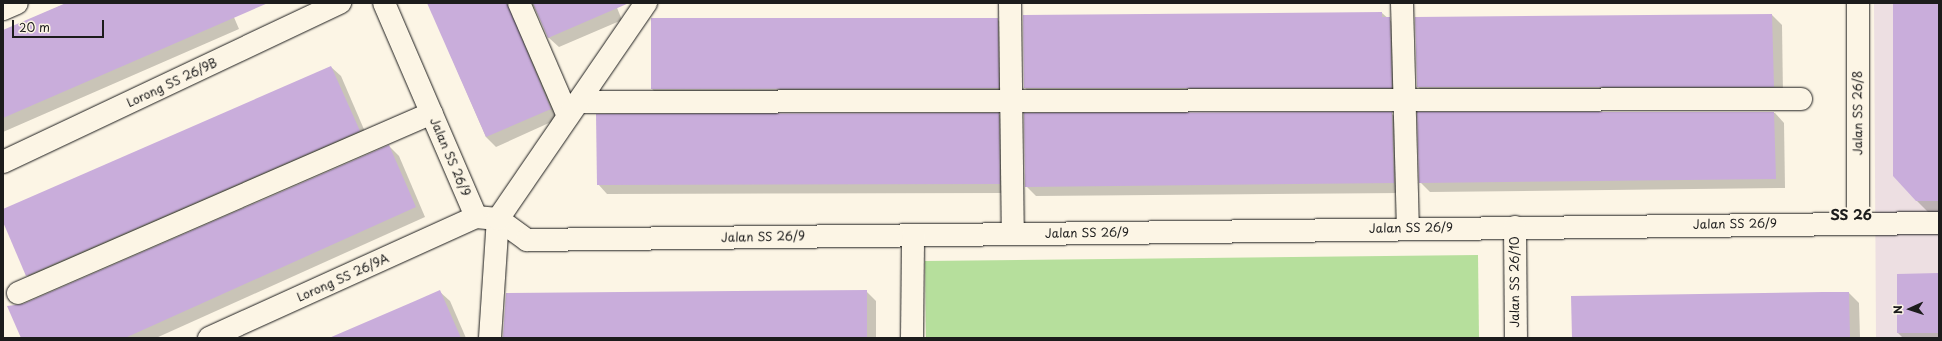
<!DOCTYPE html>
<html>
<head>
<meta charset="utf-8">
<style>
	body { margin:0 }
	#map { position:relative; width:1942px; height:341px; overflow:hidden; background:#fcf5e5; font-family:"Playpen Sans",sans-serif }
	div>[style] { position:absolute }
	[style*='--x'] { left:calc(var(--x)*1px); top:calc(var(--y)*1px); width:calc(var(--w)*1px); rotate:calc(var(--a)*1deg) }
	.built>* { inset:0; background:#eddfe2 }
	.green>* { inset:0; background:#b6df9c }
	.shadow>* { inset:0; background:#0003 }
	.building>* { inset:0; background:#c9addb }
	.roads { filter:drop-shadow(0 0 1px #1c1c1c) drop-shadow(0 0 1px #1c1c1c) }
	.minor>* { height:22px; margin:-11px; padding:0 11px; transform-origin:11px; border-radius:11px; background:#fcf5e5 }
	span { translate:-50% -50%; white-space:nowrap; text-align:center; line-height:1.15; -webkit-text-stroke:4px #fcf5e5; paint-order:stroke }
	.street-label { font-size:12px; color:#1c1c1c }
	.quarter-label { font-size:14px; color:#1c1c1c; font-weight:700 }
	.frame { position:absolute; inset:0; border:4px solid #1c1c1c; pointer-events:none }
	.north { position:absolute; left:1890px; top:289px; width:40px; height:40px; -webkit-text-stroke:3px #fcf5e5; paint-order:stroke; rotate:267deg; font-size:11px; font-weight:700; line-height:16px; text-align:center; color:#1c1c1c }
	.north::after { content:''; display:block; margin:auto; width:14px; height:18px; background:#1c1c1c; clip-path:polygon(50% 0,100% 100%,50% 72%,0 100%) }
	.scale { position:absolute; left:12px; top:20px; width:92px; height:18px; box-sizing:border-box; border:2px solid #1c1c1c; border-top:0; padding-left:5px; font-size:12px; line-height:14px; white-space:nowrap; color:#1c1c1c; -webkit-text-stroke:3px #fcf5e5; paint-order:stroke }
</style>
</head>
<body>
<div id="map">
	<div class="built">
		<i style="clip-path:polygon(1874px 3px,1939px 3px,1939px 338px,1876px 338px)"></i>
	</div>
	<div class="green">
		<i style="clip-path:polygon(1478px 255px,1479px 338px,926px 338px,925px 261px)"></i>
	</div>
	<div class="shadow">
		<i style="clip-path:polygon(67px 3px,259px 3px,233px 15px,239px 29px,3px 132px,3px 31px)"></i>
		<i style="clip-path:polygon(428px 3px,523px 3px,560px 118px,496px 147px,486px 137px)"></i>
		<i style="clip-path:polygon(532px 3px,615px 3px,622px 20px,559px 47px,549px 38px)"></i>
		<i style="clip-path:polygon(1893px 3px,1939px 3px,1939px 213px,1929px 213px,1917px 201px)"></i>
		<i style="clip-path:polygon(1382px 13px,1399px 28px,1401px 97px,1034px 98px,1025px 88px)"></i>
		<i style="clip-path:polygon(1772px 15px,1782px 25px,1783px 96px,1428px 97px,1418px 87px,1416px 18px)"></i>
		<i style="clip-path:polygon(997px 19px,1007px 29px,1008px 98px,662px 99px,652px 89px)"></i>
		<i style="clip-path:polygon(331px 67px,341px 76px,369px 141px,37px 285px,27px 275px,3px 220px,3px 211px)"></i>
		<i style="clip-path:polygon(1418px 113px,1775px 113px,1784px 123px,1785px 188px,1430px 192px,1420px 182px)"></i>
		<i style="clip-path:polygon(999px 114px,1008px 124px,1009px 193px,607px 194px,598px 184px)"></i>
		<i style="clip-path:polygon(1392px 114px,1402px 123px,1404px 193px,1036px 196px,1026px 186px)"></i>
		<i style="clip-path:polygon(389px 146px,399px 156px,425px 217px,156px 338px,22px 338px,23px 305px)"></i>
		<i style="clip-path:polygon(1939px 274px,1939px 338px,1903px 338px,1898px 333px)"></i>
		<i style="clip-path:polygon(866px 291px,876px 301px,876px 338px,505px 338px)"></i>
		<i style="clip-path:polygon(440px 292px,450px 301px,466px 338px,333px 338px)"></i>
		<i style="clip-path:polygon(1849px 293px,1859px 303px,1860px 338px,1573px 338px,1572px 297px)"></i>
	</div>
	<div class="building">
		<i style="clip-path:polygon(66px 3px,268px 3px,3px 118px,3px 30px)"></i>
		<i style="clip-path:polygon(427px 3px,507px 3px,551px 109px,486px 137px)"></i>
		<i style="clip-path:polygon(533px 3px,629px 3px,548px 38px)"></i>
		<i style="clip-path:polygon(1893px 3px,1939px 3px,1939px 201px,1916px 201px,1893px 176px)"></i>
		<i style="clip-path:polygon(1382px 12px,1382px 17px,1390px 17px,1392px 88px,1024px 88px,1023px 15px)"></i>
		<i style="clip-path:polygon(1772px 14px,1774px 87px,1417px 87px,1415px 17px)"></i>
		<i style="clip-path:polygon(651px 18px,998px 18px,999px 88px,651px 89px)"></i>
		<i style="clip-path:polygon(331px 66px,360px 131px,26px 276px,3px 222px,3px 209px)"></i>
		<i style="clip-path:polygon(1392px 112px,1394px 183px,1025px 187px,1024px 113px)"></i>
		<i style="clip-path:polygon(1417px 112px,1774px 112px,1776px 179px,1419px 183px)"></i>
		<i style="clip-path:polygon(999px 113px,1000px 184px,597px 185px,596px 114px)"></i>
		<i style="clip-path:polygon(389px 145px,416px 207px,125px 338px,21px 338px,7px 306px,23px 304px)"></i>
		<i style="clip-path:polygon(1939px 273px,1939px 333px,1897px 333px,1897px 274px)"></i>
		<i style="clip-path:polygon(440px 290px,461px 338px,329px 338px,415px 301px)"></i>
		<i style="clip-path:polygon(867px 290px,867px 338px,503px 338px,506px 293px)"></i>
		<i style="clip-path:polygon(1823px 292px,1849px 292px,1850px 338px,1572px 338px,1571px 296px)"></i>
	</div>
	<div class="roads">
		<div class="minor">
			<i style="--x:384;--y:3;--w:233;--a:66.7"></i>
			<i style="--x:519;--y:3;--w:123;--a:66.6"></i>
			<i style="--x:1010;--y:3;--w:231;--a:89.3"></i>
			<i style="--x:1402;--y:3;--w:225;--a:88.5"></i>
			<i style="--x:1858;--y:3;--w:219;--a:90"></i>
			<i style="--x:3;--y:9;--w:15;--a:-23"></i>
			<i style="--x:578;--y:102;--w:1223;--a:-0.14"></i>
			<i style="--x:3;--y:162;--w:373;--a:-25.3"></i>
			<i style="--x:476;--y:217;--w:22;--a:5"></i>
			<i style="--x:498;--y:219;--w:36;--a:36"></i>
			<i style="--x:527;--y:240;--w:1412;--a:-0.69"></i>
			<i style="--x:1515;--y:227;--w:111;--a:89.5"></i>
			<i style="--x:18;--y:293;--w:451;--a:-23.5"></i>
			<i style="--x:209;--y:338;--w:293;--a:-24.4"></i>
			<i style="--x:490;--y:338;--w:119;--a:-86.2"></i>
			<i style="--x:498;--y:219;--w:262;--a:-55.6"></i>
			<i style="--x:912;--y:338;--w:103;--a:-89.4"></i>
		</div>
	</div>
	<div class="street-label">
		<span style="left:172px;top:83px;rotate:-25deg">Lorong SS 26/9B</span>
		<span style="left:1858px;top:113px;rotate:-90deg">Jalan SS 26/8</span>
		<span style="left:450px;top:157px;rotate:67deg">Jalan SS 26/9</span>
		<span style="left:1735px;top:224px;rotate:-1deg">Jalan SS 26/9</span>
		<span style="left:1411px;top:228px;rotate:-1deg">Jalan SS 26/9</span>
		<span style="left:1087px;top:233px;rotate:-1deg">Jalan SS 26/9</span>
		<span style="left:763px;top:237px;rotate:-1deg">Jalan SS 26/9</span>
		<span style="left:343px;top:278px;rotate:-24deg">Lorong SS 26/9A</span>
		<span style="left:1515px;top:282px;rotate:-90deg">Jalan SS 26/10</span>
	</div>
	<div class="quarter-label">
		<span style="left:1851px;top:215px">SS 26</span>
	</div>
	<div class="frame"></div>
	<div class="north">N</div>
	<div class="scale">20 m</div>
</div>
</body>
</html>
